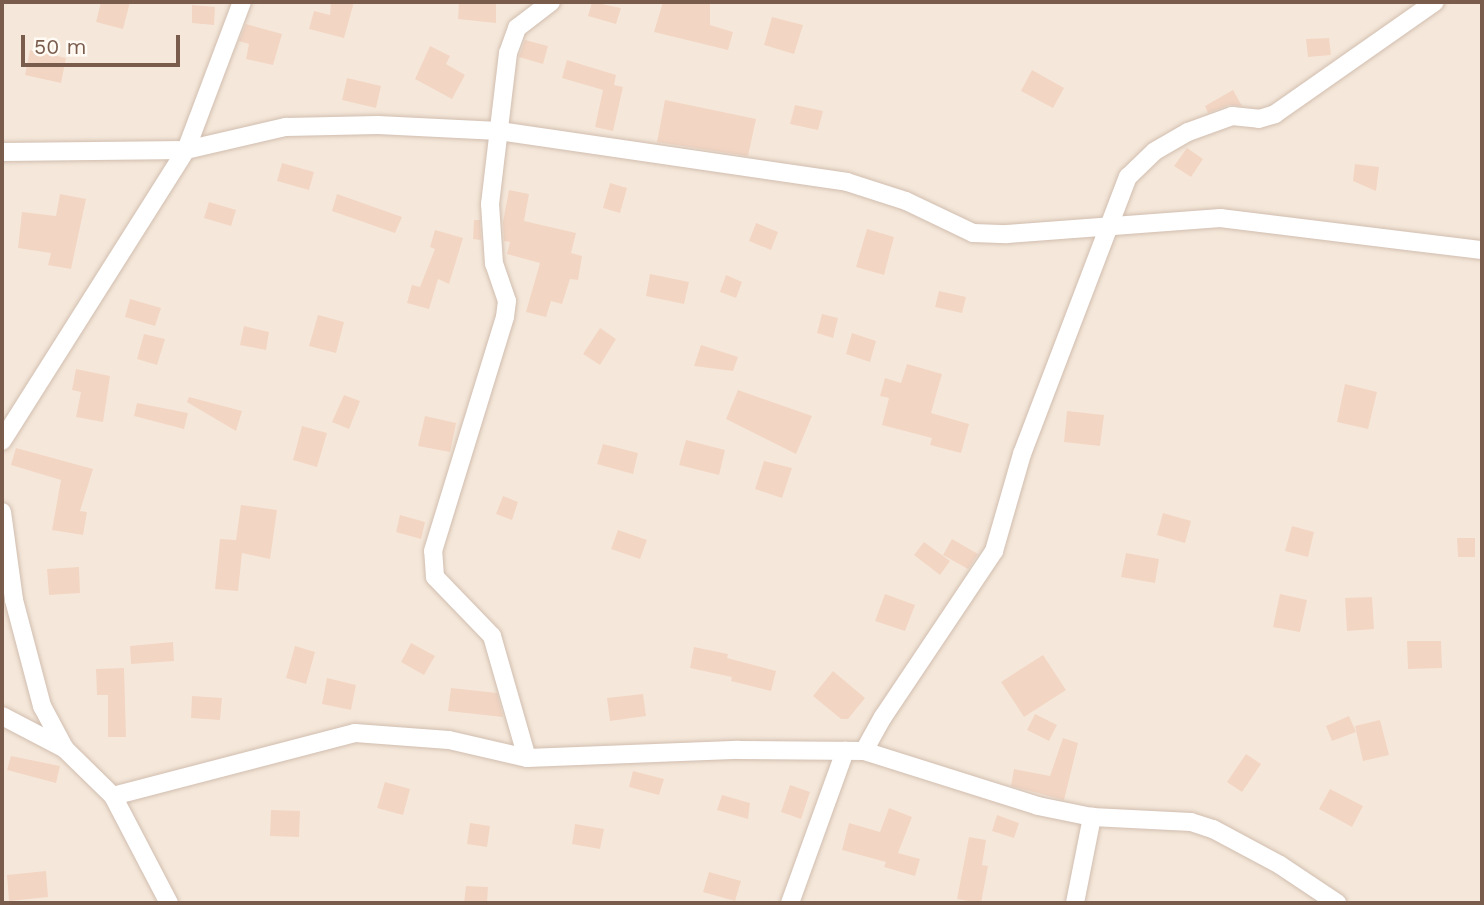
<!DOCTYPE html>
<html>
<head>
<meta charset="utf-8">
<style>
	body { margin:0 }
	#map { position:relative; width:1484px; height:905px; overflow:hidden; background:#fdf6ec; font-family:"Work Sans",sans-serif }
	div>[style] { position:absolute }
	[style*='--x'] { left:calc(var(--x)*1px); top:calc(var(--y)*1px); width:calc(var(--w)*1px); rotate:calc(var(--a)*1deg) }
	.residential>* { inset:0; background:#f5e8da }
	.building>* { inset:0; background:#f3d5c3 }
	.roads { filter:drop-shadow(0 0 2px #d1beb0) drop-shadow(0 0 2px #d1beb0) }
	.street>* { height:18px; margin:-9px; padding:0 9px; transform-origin:9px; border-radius:9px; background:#fff }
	span { translate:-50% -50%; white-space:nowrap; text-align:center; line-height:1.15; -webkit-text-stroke:5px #fffaf3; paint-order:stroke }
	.frame { position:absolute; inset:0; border:4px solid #7a5c4d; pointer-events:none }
	.scale { position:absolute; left:21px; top:35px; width:159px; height:32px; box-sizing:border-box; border:4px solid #7a5c4d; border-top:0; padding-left:9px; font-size:21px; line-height:24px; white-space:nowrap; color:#7a5c4d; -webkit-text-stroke:5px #fffaf3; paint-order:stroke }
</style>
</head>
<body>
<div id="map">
	<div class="residential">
		<i style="clip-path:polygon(2px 2px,1482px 2px,1482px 903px,2px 903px)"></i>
	</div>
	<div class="building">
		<i style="clip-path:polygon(101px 2px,130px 2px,123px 29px,96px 22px)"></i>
		<i style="clip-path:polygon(331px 2px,354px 2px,344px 38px,309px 29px,314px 11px,330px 15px)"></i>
		<i style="clip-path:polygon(459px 2px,496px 2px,496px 23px,458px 19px)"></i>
		<i style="clip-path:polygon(592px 2px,621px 8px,616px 24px,588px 16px)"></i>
		<i style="clip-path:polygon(663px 2px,710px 2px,710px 25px,733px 32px,728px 50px,654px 32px)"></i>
		<i style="clip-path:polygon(192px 5px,215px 7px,214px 25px,192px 23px)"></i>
		<i style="clip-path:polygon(772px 17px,803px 25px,794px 54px,764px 45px)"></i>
		<i style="clip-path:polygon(246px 24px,282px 34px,273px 65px,246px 59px,249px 44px,239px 41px)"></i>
		<i style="clip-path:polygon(1329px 38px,1331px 55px,1308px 57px,1306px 39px)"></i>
		<i style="clip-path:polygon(525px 40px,548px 46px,543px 64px,519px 57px)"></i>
		<i style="clip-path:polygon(430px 46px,450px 56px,446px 64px,465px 75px,452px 99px,415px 79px)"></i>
		<i style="clip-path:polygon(30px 50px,66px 58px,61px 83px,25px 75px)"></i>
		<i style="clip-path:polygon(567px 60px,616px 75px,614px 85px,623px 87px,613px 131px,595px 127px,603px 90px,562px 78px)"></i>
		<i style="clip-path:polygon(1032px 70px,1064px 88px,1053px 108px,1021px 91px)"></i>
		<i style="clip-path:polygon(347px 78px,381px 86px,376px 108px,342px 100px)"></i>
		<i style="clip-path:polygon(1233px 90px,1242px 106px,1229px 105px,1208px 113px,1205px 106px)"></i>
		<i style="clip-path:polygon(665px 100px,756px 119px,748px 156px,657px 142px)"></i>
		<i style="clip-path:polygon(795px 105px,823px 111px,818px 130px,790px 124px)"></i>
		<i style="clip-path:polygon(1187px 148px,1203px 159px,1191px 177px,1174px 166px)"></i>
		<i style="clip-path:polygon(282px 163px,314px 172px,309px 190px,277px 181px)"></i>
		<i style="clip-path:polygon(1355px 164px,1379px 167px,1376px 191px,1353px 181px)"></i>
		<i style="clip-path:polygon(610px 183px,627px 188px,620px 213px,603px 208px)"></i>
		<i style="clip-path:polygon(509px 190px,529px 194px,524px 221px,576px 233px,571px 253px,582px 256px,578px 280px,570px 279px,562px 304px,551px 301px,546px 317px,526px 312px,540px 263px,507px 254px,510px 242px,504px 241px,503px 222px)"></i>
		<i style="clip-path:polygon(60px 194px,86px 199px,71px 269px,48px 265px,51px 253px,18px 248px,22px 212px,56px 216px)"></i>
		<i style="clip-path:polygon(337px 194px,402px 217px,395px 233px,332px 211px)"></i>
		<i style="clip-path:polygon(209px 202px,236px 210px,231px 226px,204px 218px)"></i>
		<i style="clip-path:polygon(474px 220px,480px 220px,481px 240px,473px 239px)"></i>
		<i style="clip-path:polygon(756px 223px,778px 232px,771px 250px,749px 241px)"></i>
		<i style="clip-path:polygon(867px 229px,894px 237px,884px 275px,856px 267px)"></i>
		<i style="clip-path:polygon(435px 230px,463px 238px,449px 284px,438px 279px,429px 309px,407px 303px,412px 285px,420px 287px,435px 249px,430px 247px)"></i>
		<i style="clip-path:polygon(650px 274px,689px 282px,684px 304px,646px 296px)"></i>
		<i style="clip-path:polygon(726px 275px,742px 282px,736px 298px,720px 292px)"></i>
		<i style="clip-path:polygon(939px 291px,966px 297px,962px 313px,935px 307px)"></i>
		<i style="clip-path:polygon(130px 299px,161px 308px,155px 326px,125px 317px)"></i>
		<i style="clip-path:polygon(822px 314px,838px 318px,833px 338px,817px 333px)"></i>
		<i style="clip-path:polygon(318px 315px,344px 322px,336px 353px,309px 346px)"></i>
		<i style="clip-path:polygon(244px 326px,269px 332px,266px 350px,240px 345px)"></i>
		<i style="clip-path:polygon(600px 328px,616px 339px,600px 365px,583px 354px)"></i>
		<i style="clip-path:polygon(852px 333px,876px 341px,870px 362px,846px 354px)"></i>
		<i style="clip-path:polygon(144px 334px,165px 339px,157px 365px,137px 359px)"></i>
		<i style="clip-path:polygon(701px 345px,738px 357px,733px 371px,694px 366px)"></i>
		<i style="clip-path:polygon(907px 364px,942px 374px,931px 413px,969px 424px,961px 453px,930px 445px,932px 438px,882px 425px,889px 398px,880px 396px,885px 378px,901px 383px)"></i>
		<i style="clip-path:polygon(76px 369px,110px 376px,103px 422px,76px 417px,81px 392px,72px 390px)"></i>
		<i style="clip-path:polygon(1345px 384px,1377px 392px,1368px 429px,1337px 422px)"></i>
		<i style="clip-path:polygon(738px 390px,812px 416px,796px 454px,726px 419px)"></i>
		<i style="clip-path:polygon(344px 395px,360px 401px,349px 429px,332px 422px)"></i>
		<i style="clip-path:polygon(189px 397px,242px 411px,236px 431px,187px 402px)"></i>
		<i style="clip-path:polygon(137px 403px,188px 413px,184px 429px,134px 416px)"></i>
		<i style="clip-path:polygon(1067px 411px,1104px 415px,1100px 446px,1064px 442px)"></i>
		<i style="clip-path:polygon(425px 416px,456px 423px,450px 452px,418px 446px)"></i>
		<i style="clip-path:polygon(302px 426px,327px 433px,317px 467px,293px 460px)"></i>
		<i style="clip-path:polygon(686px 440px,725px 450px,719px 475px,679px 465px)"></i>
		<i style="clip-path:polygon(603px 444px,638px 453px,633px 474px,597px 464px)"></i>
		<i style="clip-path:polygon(16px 448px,93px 469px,80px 511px,87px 512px,83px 535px,52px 530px,61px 480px,11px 465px)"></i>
		<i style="clip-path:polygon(764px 461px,792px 468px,782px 498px,755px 489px)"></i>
		<i style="clip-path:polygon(503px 496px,518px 502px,512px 520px,496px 514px)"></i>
		<i style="clip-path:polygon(241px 505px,277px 510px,270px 559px,242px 553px,238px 591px,215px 589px,220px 539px,236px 540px)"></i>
		<i style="clip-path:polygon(1163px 513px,1191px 521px,1185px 543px,1157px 535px)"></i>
		<i style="clip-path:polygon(400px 515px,425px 522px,421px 539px,396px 532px)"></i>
		<i style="clip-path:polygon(1292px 526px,1314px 532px,1308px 557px,1285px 551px)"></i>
		<i style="clip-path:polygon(618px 530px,647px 540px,640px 559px,611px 549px)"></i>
		<i style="clip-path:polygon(1457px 538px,1475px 538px,1475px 557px,1458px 557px)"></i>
		<i style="clip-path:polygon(952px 539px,978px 554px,968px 569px,943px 555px)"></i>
		<i style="clip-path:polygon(924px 542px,950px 561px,940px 575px,914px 555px)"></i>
		<i style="clip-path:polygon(1126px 553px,1159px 559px,1155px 583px,1121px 577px)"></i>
		<i style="clip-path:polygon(79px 567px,80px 593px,49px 595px,47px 569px)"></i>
		<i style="clip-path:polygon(885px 594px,915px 605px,905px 631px,875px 621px)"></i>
		<i style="clip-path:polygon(1280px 594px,1307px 600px,1300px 632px,1273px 627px)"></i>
		<i style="clip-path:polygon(1372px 597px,1374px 629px,1347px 631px,1345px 598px)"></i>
		<i style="clip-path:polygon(1407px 641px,1441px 641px,1442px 668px,1408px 669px)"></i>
		<i style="clip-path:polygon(173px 642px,174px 661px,131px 664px,130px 646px)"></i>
		<i style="clip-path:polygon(411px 643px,435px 656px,424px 675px,401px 662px)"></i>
		<i style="clip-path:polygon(295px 646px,315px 652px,306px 684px,286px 678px)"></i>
		<i style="clip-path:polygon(694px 647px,728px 654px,727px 658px,776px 671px,771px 691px,731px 681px,732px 677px,690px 668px)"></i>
		<i style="clip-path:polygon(1043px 655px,1066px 690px,1024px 717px,1001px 682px)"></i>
		<i style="clip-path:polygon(124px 668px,126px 737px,108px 737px,108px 695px,97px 695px,96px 669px)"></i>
		<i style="clip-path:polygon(833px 671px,865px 698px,848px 719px,841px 719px,813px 696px)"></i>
		<i style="clip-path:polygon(327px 678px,356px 685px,351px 710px,322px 704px)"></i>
		<i style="clip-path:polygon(451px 688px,497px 693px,503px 717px,448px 711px)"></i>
		<i style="clip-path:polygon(643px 694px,646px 716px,610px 721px,607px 698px)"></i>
		<i style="clip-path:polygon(192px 696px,222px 698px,220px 720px,191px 718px)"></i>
		<i style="clip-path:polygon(1035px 714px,1057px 725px,1049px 741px,1027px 730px)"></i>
		<i style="clip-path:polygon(1349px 716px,1356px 732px,1332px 741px,1326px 726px)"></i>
		<i style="clip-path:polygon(1380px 720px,1389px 755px,1363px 761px,1355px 726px)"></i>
		<i style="clip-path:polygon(1063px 738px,1078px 743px,1064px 800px,1011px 786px,1014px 769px,1050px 776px)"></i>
		<i style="clip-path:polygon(1246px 754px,1261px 764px,1242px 792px,1227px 782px)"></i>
		<i style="clip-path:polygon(11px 756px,60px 766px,56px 783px,7px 770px)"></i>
		<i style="clip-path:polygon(633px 771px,664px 779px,659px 795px,629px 787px)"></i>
		<i style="clip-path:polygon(385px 782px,410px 789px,403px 815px,377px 808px)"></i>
		<i style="clip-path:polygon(790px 785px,810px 792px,801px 819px,781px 812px)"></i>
		<i style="clip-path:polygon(1330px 789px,1363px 806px,1352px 827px,1319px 809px)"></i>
		<i style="clip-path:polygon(722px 795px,750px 803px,748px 819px,717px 810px)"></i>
		<i style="clip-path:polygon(889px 808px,912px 817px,898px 853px,920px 859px,915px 876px,884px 867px,886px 862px,842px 850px,849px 823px,880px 832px)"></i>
		<i style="clip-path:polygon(271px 810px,300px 811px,299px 837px,270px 836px)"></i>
		<i style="clip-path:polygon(997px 815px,1019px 823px,1014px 838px,992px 831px)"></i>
		<i style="clip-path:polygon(470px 823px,490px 826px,487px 847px,467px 844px)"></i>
		<i style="clip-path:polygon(575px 824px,604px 829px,600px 849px,572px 844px)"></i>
		<i style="clip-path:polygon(969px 837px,986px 840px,982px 865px,988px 866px,981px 903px,957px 899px)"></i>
		<i style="clip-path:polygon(46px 871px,48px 897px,9px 901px,7px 875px)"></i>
		<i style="clip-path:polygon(709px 872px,741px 881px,735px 901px,703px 892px)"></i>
		<i style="clip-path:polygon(466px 886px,488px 887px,487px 903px,464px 903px)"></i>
	</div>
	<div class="roads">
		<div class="street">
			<i style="--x:2;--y:152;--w:184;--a:-0.6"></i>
			<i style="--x:186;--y:150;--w:103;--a:-13"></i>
			<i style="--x:286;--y:127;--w:92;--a:-1.2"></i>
			<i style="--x:378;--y:125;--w:121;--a:2.8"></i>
			<i style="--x:499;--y:131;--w:352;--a:8.3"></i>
			<i style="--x:847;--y:182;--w:62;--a:17.9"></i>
			<i style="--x:906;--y:201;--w:74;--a:25.5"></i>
			<i style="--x:973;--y:233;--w:34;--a:2"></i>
			<i style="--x:1007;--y:234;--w:214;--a:-4.3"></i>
			<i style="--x:1220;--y:218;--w:264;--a:7"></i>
			<i style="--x:2;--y:441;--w:344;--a:-57.7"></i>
			<i style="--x:186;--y:150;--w:158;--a:-69.3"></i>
			<i style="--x:2;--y:512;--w:89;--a:82.2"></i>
			<i style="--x:14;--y:600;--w:110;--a:75.2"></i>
			<i style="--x:42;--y:706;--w:49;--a:61.9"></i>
			<i style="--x:65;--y:749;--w:67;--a:44.4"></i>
			<i style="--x:113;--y:796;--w:121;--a:62.4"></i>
			<i style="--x:2;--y:716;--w:71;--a:27.6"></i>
			<i style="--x:864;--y:751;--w:39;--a:-61"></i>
			<i style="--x:883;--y:717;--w:200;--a:-56.2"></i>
			<i style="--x:994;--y:551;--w:101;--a:-73.9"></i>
			<i style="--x:1022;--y:454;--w:297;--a:-69.1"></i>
			<i style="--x:1128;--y:177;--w:37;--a:-44"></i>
			<i style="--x:1155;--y:151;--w:38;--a:-30"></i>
			<i style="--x:1188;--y:132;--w:47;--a:-20"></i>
			<i style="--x:1232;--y:116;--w:27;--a:6"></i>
			<i style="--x:1259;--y:119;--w:17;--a:-17"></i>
			<i style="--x:1275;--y:114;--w:195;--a:-35"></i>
			<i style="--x:527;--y:758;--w:127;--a:-106"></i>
			<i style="--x:492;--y:636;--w:82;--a:-134"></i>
			<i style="--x:435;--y:577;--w:26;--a:-94"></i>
			<i style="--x:433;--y:551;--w:245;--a:-72.9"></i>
			<i style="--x:505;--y:317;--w:16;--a:-83"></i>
			<i style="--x:507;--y:301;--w:39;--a:-109"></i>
			<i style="--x:494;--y:264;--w:60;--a:-93.8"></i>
			<i style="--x:490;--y:204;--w:152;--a:-83.2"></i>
			<i style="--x:508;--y:53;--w:27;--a:-70"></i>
			<i style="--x:517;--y:28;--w:43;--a:-37.4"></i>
			<i style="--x:113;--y:796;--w:250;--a:-14.6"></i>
			<i style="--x:355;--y:733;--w:94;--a:4.3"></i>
			<i style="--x:449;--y:740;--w:80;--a:13"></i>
			<i style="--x:527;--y:758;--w:212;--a:-2.2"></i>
			<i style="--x:739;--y:750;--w:125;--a:0.5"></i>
			<i style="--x:864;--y:751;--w:182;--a:17.5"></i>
			<i style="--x:1038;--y:806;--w:55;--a:11.5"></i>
			<i style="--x:1092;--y:817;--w:99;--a:2.9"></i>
			<i style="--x:1191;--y:822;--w:23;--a:18"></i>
			<i style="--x:1213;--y:829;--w:76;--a:28.2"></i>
			<i style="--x:1280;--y:865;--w:69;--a:33.7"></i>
			<i style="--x:790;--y:903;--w:162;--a:-70.1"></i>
			<i style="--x:1075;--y:903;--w:88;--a:-78.8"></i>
		</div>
	</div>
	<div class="frame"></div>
	<div class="scale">50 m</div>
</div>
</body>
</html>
